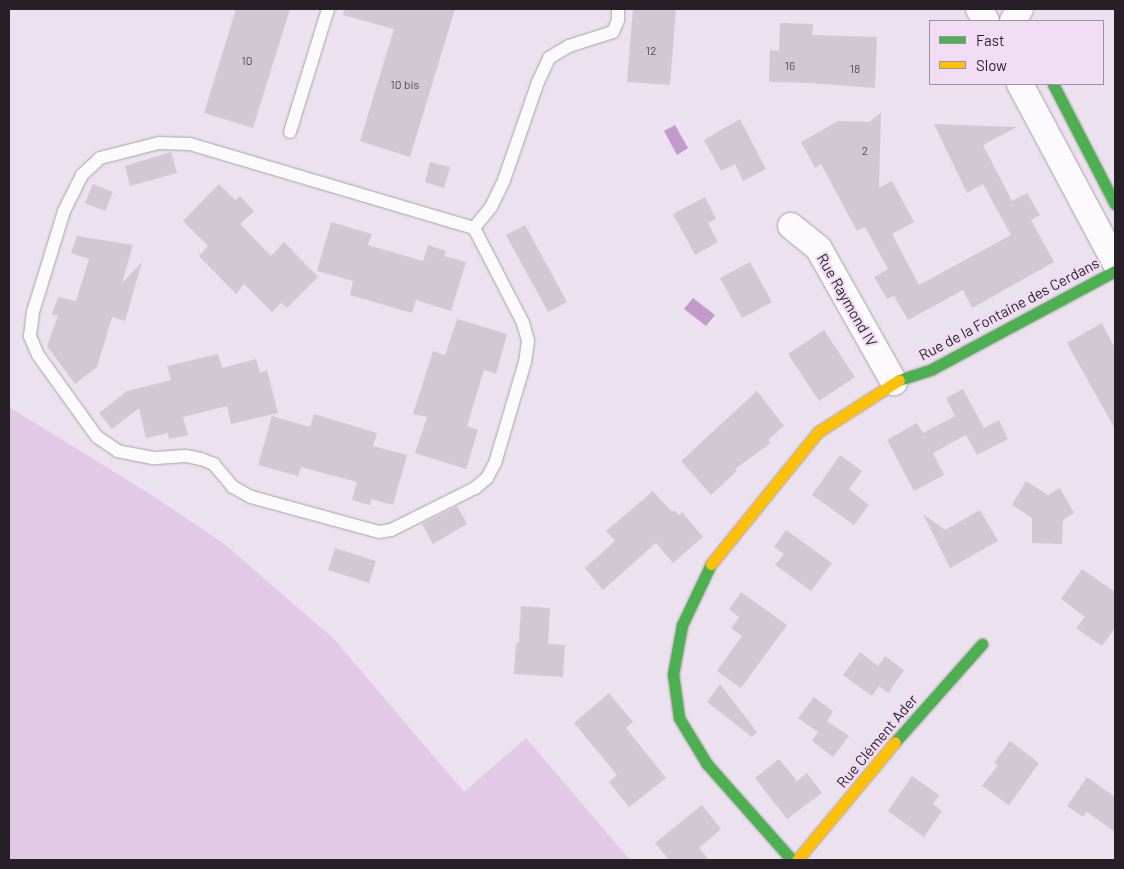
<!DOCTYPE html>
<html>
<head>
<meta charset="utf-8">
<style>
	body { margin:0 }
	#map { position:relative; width:1124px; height:869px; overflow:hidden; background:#ece1ee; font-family:Barlow,sans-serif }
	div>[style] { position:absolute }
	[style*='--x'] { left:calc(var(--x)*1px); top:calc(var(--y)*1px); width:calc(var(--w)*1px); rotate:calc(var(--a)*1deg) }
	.green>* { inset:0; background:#e2c9e6 }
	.water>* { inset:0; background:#c39bca }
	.building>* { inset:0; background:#d1c8d3 }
	.roads { filter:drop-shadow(0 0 1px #aaa2ab) drop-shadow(0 0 1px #aaa2ab) }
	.lane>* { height:12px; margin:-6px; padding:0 6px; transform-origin:6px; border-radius:6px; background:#fcfafc }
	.street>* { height:26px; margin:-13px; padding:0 13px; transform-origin:13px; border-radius:13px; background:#fcfafc }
	.fast>* { height:11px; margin:-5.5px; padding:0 5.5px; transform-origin:5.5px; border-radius:5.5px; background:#4caf50 }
	.slow>* { height:11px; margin:-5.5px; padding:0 5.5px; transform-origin:5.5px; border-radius:5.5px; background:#ffc107 }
	span { translate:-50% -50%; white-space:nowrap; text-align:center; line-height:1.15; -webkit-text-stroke:4.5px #f0dcf3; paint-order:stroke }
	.number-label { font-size:12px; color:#544c56 }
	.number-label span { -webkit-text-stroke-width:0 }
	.street-label { font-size:15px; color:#261f28 }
	.frame { position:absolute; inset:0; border:10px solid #261f28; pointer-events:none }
	.legend { position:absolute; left:929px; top:20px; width:175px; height:65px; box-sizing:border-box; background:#f0dcf3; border:1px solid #9f90a2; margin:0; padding:6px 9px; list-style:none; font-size:15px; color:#261f28 }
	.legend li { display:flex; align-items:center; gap:10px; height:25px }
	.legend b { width:25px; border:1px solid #9f90a2 }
</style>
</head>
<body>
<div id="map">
	<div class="green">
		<i style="clip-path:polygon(9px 407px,150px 494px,223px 543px,334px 639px,464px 792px,526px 738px,630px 860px,9px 860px)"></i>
	</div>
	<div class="water">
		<i style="clip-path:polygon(675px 125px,688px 148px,677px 155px,664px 131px)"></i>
		<i style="clip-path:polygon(693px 298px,715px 315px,706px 326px,684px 309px)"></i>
	</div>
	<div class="building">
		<i style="clip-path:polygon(236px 9px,290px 9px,253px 128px,204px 113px)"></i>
		<i style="clip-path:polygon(344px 9px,455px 9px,410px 157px,360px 141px,394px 29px,343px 15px)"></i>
		<i style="clip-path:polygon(633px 9px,676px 9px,670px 85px,627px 82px)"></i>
		<i style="clip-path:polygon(780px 23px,813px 24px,812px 35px,877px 37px,875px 88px,810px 83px,769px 82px,770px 50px,779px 51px)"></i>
		<i style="clip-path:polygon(881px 113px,879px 188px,892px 181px,914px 222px,892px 234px,919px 285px,1011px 235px,983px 184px,967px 193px,934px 124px,1017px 127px,983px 145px,1012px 201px,1027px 193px,1040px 215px,1031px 220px,1054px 262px,972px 308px,963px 290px,908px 320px,894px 296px,887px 299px,874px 277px,888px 269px,865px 227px,857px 231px,821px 164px,815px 168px,801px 142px,838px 121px,869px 122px)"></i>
		<i style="clip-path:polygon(740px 119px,766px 169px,743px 181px,735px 164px,721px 171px,704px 140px)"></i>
		<i style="clip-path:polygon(171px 152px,177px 173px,130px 186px,125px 166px)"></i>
		<i style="clip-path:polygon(430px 162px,450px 167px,444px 188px,425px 182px)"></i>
		<i style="clip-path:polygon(93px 184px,113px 192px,105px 211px,85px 203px)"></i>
		<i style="clip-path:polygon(219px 184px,235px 200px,240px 196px,254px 211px,240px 224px,271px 256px,284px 242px,318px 277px,287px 308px,281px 303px,272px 312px,244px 284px,236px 294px,199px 256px,208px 246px,183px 221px)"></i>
		<i style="clip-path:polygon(705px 197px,716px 219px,708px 223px,718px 242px,695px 255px,673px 214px)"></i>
		<i style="clip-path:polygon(331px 222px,372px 234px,368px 245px,423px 261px,428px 245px,446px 251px,444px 256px,466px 262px,451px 311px,416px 300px,412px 313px,350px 295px,353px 281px,317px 271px)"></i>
		<i style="clip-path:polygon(525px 225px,567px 302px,548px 312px,506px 235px)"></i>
		<i style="clip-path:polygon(77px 236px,133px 245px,122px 283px,142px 262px,125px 321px,112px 317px,97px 367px,75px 384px,47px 346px,58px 316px,52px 314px,58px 297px,76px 301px,89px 259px,71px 253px)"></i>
		<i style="clip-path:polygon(750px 262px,772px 302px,742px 318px,720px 278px)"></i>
		<i style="clip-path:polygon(457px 319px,507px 334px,496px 374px,484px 370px,467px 426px,478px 430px,466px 469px,415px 453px,427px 417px,413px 414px,422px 386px,433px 351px,445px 355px)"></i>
		<i style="clip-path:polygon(1102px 323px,1115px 348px,1115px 429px,1067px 343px)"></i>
		<i style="clip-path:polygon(824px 330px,855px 377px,819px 401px,788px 354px)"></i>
		<i style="clip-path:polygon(218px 354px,222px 368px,256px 359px,260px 373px,267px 370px,278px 413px,231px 424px,227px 406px,183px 417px,188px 435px,169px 439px,168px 433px,146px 438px,139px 408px,112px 429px,99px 413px,127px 391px,171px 380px,167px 366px)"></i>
		<i style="clip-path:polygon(963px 389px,984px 428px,999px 420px,1008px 439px,977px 455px,966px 435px,933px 453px,944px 475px,914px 491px,887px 440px,917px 423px,923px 433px,955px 416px,946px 398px)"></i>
		<i style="clip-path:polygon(757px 391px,784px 426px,768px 440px,771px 443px,735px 469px,737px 471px,711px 495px,681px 461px)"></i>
		<i style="clip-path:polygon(314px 414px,377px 433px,373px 446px,407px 455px,393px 505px,371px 499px,370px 505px,352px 500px,357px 482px,301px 467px,298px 476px,258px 465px,272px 416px,310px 427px)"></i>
		<i style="clip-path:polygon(840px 455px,862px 471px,849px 489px,869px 505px,854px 525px,812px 495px)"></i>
		<i style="clip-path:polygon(1026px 481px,1048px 495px,1060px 488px,1074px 513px,1063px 520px,1062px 544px,1032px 543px,1032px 518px,1012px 505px)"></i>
		<i style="clip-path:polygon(653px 491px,672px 512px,674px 510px,679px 515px,682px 512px,703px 537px,673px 563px,656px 543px,603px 590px,585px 568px,615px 541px,606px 531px)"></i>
		<i style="clip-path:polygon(457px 506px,467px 524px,433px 544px,422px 524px)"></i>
		<i style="clip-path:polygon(980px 510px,998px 541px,950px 568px,923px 514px,945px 530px)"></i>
		<i style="clip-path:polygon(786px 530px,832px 563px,811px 591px,775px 565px,784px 554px,774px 547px)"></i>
		<i style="clip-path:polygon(335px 548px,376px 561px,369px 583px,328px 570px)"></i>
		<i style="clip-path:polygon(1082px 569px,1115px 592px,1115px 628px,1102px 646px,1076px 628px,1085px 617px,1061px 599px)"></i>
		<i style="clip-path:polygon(741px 592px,787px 625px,741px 688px,717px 671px,742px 636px,731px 628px,739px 617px,729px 609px)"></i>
		<i style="clip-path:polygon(521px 606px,550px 608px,548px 644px,565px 645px,563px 677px,514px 674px,516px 643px,519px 643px)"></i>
		<i style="clip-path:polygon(860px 652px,878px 666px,885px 656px,904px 670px,888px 693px,879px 686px,872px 696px,843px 675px)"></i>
		<i style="clip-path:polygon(720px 684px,757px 732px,752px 737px,707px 702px)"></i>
		<i style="clip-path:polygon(609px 693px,633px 722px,626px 728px,666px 778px,629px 807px,609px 782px,617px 775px,574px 723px)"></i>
		<i style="clip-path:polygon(814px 697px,833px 711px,827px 721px,849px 736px,833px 757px,812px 741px,818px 732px,798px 718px)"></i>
		<i style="clip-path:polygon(1010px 741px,1039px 763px,1009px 805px,982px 786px,998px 765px,994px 763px)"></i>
		<i style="clip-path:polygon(779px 759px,797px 781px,807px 773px,822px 793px,787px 819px,755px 778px)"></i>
		<i style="clip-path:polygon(912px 776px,939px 795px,933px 804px,942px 811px,924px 837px,888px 811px)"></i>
		<i style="clip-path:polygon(1087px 777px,1115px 797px,1115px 832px,1087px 812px,1083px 817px,1067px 806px)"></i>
		<i style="clip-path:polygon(702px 805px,721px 829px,699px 848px,709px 860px,669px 860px,655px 843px)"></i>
	</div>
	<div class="roads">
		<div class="lane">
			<i style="--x:290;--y:132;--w:129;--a:-72.8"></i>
			<i style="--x:159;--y:143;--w:31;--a:2"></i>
			<i style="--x:190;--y:144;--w:296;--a:16.5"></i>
			<i style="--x:474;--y:228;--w:107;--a:62.7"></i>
			<i style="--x:523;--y:323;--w:19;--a:74"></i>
			<i style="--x:528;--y:341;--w:21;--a:98"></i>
			<i style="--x:525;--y:362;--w:105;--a:106.5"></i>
			<i style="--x:495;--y:463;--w:17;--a:118"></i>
			<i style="--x:487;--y:478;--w:16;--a:140"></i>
			<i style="--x:475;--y:488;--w:94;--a:153.4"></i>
			<i style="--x:391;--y:530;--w:12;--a:171"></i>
			<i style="--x:379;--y:532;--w:133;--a:-164.7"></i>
			<i style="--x:251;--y:497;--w:21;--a:-151"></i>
			<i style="--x:233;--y:487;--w:30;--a:-130"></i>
			<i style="--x:214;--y:464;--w:14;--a:-159"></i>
			<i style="--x:201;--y:459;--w:16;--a:-169"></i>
			<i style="--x:185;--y:456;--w:32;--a:176"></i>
			<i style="--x:153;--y:458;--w:36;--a:-169"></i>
			<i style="--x:118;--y:451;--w:25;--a:-146"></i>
			<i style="--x:97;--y:437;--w:101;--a:-125.7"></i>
			<i style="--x:38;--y:355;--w:21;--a:-113"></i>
			<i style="--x:30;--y:336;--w:24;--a:-83"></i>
			<i style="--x:33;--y:312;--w:106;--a:-72.9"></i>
			<i style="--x:64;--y:211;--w:40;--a:-63.4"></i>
			<i style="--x:82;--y:175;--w:25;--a:-43"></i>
			<i style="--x:100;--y:158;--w:61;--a:-14.3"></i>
			<i style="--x:474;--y:228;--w:27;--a:-51"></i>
			<i style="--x:491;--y:207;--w:30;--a:-64"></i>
			<i style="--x:504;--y:180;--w:104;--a:-70.9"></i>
			<i style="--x:538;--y:82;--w:26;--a:-65"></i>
			<i style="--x:549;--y:58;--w:23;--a:-31"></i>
			<i style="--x:569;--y:46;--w:46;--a:-17.7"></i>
			<i style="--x:613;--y:32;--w:13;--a:-67"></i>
			<i style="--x:618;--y:20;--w:11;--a:-90"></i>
		</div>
		<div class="street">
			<i style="--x:979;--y:9;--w:14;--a:60"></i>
			<i style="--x:1013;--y:21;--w:14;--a:-60"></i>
			<i style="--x:1020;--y:84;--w:202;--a:61.9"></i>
			<i style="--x:791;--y:226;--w:36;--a:39"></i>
			<i style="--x:819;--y:249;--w:153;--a:60.6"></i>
		</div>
		<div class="fast">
			<i style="--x:1053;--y:84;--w:135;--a:62.7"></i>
			<i style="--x:899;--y:380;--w:35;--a:-18"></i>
			<i style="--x:932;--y:369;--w:208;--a:-28.2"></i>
			<i style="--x:711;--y:564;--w:68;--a:115.4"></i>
			<i style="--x:682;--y:625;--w:50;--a:100.4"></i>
			<i style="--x:673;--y:674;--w:44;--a:82.2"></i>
			<i style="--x:679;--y:718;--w:54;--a:58.7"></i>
			<i style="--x:707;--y:764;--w:128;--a:48.5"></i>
			<i style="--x:895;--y:742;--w:131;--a:-48.4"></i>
		</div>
		<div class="slow">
			<i style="--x:711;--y:564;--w:170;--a:-51"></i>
			<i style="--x:818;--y:432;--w:96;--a:-32.7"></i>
			<i style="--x:797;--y:860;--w:153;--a:-50.3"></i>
		</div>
	</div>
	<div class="number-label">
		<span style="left:651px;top:51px">12</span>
		<span style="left:247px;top:61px">10</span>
		<span style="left:790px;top:66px">16</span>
		<span style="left:855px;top:69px">18</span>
		<span style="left:405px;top:85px">10 bis</span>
		<span style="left:865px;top:151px">2</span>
	</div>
	<div class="street-label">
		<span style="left:847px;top:300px;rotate:60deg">Rue Raymond IV</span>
		<span style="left:1009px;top:309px;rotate:-28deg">Rue de la Fontaine des Cerdans</span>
		<span style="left:877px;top:741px;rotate:-50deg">Rue Clément Ader</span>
	</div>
	<div class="frame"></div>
	<ul class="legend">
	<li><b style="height:6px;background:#4caf50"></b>Fast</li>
	<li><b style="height:6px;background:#ffc107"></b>Slow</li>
	</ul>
</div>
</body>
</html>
